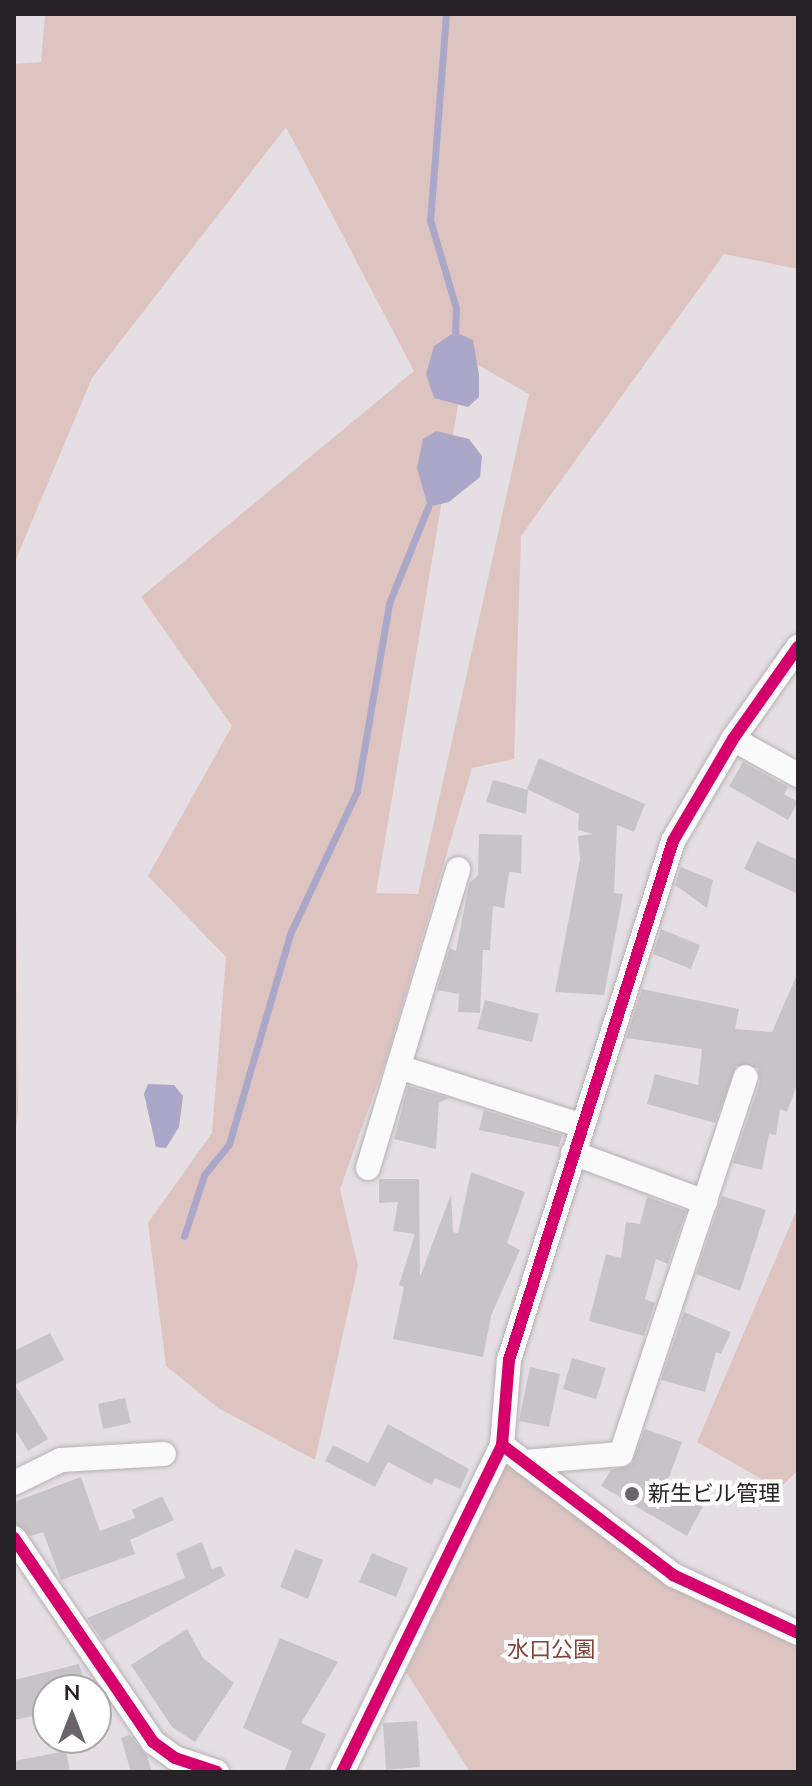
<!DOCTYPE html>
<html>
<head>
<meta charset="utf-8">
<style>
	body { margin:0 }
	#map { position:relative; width:812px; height:1786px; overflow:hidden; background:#e5dfe3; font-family:Mulish,"Noto Sans JP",sans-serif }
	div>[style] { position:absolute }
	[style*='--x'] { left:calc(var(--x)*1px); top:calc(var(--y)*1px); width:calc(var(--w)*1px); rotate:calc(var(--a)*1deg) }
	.green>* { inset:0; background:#ddc4c1 }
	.water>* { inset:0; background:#aaa7c8 }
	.stream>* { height:7px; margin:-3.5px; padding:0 3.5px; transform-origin:3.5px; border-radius:3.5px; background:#aaa7c8 }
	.building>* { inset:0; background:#c7c4c7 }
	.roads { filter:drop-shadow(0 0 2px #b5b0b4) drop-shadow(0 0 2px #b5b0b4) }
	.minor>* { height:24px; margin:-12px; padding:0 12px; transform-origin:12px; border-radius:12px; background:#fbfafb }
	.cycleway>* { height:12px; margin:-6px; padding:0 6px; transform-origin:6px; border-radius:6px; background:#d6006c }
	.dots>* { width:22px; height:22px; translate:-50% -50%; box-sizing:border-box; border:4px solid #fff; border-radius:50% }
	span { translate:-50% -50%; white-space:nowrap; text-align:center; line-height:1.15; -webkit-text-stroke:8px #fff; paint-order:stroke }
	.poi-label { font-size:22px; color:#272225 }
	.left { translate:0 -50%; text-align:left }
	.park-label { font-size:22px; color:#854037 }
	.frame { position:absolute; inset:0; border:16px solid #272225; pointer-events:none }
	.north { position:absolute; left:32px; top:1674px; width:80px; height:80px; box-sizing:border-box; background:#fff; border:2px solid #a9a7a8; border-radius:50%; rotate:0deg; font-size:22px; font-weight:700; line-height:32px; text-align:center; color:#272225 }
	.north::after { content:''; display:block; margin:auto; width:28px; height:36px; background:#6a6468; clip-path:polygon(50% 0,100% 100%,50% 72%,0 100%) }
</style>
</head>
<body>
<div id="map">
	<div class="green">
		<i style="clip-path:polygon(evenodd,45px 14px,798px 14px,798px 269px,724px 254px,521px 536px,514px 759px,472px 768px,386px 1060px,340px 1189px,358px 1266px,315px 1460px,218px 1408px,166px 1366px,148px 1223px,212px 1133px,226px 957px,148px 876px,232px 726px,141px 597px,414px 371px,286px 127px,92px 378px,14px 564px,14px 64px,41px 62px,45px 14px,466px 358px,529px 394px,418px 894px,376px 893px,466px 358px)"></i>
		<i style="clip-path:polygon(15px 790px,18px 1110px,14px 1152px,14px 791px)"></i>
		<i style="clip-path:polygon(798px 1207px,798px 1470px,779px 1489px,697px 1442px)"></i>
		<i style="clip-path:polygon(506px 1464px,668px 1586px,798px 1645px,798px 1772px,470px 1772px,406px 1672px)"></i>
	</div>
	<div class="water">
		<i style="clip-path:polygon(455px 332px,473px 340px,479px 375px,479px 397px,468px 407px,434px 398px,426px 374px,434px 346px)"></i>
		<i style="clip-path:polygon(436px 431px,469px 439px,482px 456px,480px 477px,449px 502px,428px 507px,417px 468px,423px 439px)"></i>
		<i style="clip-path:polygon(148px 1084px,174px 1085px,183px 1096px,179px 1127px,166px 1148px,156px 1147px,144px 1094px)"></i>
	</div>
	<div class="stream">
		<i style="--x:446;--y:14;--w:207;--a:94.4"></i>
		<i style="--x:430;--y:220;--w:92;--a:73.5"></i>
		<i style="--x:456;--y:308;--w:24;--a:92"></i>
		<i style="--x:184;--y:1236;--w:64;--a:-71.8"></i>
		<i style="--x:204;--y:1175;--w:40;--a:-51"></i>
		<i style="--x:229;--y:1144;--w:219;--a:-73.8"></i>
		<i style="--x:290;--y:934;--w:158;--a:-64.9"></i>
		<i style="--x:357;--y:791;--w:191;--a:-80.3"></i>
		<i style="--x:389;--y:603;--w:104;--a:-67.9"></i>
	</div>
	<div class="building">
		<i style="clip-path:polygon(539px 758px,645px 804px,634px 832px,617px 825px,614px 893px,623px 894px,604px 995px,555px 992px,580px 859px,578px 836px,593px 834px,578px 830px,579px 814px,527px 789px)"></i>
		<i style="clip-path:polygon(743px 762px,788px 787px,784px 794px,798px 802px,788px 820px,729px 786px)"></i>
		<i style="clip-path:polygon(493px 780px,528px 790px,526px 814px,486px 802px)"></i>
		<i style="clip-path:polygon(479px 834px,522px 835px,521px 873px,509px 872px,504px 908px,493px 906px,490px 950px,483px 950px,480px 1013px,458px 1012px,459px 994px,437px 990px,450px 948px,456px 951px,469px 884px,478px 875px)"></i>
		<i style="clip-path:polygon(757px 841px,798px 860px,798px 894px,744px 869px)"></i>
		<i style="clip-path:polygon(681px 867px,713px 880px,707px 908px,675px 885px)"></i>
		<i style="clip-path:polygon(661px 929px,700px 945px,691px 969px,653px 954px)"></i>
		<i style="clip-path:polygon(798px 972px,798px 1082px,787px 1112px,780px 1109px,776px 1135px,769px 1134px,762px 1170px,733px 1163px,760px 1082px,758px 1068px,736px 1066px,715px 1123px,647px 1104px,655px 1074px,698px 1085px,702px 1049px,626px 1038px,642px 989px,739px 1009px,735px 1029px,772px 1032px)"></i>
		<i style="clip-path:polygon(485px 1000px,539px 1014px,532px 1042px,477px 1029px)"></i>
		<i style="clip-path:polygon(408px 1086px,448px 1098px,439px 1103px,436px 1149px,394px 1139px)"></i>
		<i style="clip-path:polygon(484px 1110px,562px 1135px,559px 1147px,479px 1130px)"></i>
		<i style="clip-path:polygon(471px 1172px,525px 1192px,507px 1243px,520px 1250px,491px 1316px,483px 1357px,393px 1339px,404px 1287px,399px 1285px,415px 1234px,393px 1231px,398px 1202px,379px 1203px,379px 1179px,419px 1179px,420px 1277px,451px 1194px,453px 1232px,458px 1233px)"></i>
		<i style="clip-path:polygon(722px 1196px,766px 1210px,740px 1291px,696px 1274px)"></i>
		<i style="clip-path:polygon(647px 1197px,686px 1211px,668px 1264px,656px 1259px,645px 1299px,655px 1303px,644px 1336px,589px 1321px,606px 1254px,621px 1258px,626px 1222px,640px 1224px)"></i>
		<i style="clip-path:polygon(684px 1312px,731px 1332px,721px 1354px,716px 1352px,705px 1392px,661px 1380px)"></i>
		<i style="clip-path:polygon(50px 1333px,64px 1360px,15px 1385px,48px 1439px,28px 1451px,14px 1428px,14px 1351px)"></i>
		<i style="clip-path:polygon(572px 1358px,606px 1368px,596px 1399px,563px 1389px)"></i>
		<i style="clip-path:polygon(530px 1367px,560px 1374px,549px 1427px,519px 1421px)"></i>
		<i style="clip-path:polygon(125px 1398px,131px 1423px,103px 1429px,98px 1404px)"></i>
		<i style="clip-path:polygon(388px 1424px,469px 1469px,460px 1489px,435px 1478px,432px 1485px,388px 1462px,375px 1487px,325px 1461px,333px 1445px,368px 1463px)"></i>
		<i style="clip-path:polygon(645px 1429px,682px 1442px,667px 1483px,705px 1502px,687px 1536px,601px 1486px,611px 1470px,631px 1465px)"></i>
		<i style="clip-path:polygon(81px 1477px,100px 1531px,135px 1518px,132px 1510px,162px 1496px,174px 1520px,130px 1540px,135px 1554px,61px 1580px,43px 1532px,31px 1536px,14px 1523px,14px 1502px)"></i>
		<i style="clip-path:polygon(202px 1542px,212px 1569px,221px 1566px,225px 1576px,103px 1641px,87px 1618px,185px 1578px,176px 1553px)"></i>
		<i style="clip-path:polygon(295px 1549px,323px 1560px,308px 1599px,280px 1587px)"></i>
		<i style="clip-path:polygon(372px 1553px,408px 1568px,396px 1597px,359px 1582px)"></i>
		<i style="clip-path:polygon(187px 1629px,203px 1658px,234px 1683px,195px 1742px,172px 1727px,131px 1665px)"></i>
		<i style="clip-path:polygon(280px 1638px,338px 1662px,301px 1723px,326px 1734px,309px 1772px,284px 1772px,292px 1751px,243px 1728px)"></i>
		<i style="clip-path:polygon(79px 1664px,87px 1690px,48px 1690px,48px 1713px,14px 1720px,14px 1680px)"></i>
		<i style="clip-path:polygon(417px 1721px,420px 1767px,386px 1770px,383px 1723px)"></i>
		<i style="clip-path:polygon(130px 1735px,147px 1756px,152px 1772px,131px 1772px,121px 1738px)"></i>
		<i style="clip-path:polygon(66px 1751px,70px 1772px,14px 1772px,14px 1761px)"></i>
	</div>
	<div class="roads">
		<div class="minor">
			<i style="--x:733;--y:739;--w:74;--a:29"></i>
			<i style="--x:399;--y:1067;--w:193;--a:17.8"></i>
			<i style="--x:573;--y:1153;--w:141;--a:20.4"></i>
			<i style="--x:368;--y:1168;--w:312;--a:-73.2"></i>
			<i style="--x:502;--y:1445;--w:85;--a:-85.3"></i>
			<i style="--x:509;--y:1360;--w:544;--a:-72.46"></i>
			<i style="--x:673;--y:841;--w:118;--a:-59.5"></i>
			<i style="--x:733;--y:739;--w:113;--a:-54.8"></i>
			<i style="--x:524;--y:1462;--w:97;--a:-4.7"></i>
			<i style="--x:621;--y:1454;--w:397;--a:-71.7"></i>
			<i style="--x:14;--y:1483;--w:52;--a:-26.1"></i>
			<i style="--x:61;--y:1460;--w:103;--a:-3.3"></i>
			<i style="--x:14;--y:1538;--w:247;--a:55.7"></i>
			<i style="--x:153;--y:1742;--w:27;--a:36"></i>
			<i style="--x:175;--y:1758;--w:44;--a:18.4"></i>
			<i style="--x:342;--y:1772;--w:364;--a:-63.9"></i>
			<i style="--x:502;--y:1445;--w:215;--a:37.2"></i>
			<i style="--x:673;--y:1575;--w:138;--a:24.9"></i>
		</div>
	</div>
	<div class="cycleway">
		<i style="--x:502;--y:1445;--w:85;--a:-85.3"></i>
		<i style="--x:509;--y:1360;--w:544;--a:-72.46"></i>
		<i style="--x:673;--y:841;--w:118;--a:-59.5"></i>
		<i style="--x:733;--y:739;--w:113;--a:-54.8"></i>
		<i style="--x:14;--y:1538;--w:247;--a:55.7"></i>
		<i style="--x:153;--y:1742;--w:27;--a:36"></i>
		<i style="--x:175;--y:1758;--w:44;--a:18.4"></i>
		<i style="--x:342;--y:1772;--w:364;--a:-63.9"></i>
		<i style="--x:502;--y:1445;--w:215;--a:37.2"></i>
		<i style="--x:673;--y:1575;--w:138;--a:24.9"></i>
	</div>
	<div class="dots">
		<i style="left:632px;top:1494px;background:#6a6468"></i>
	</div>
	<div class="poi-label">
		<span class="left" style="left:648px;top:1494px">新生ビル管理</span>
	</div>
	<div class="park-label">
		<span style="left:551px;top:1650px">水口公園</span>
	</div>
	<div class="frame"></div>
	<div class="north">N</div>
</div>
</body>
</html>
